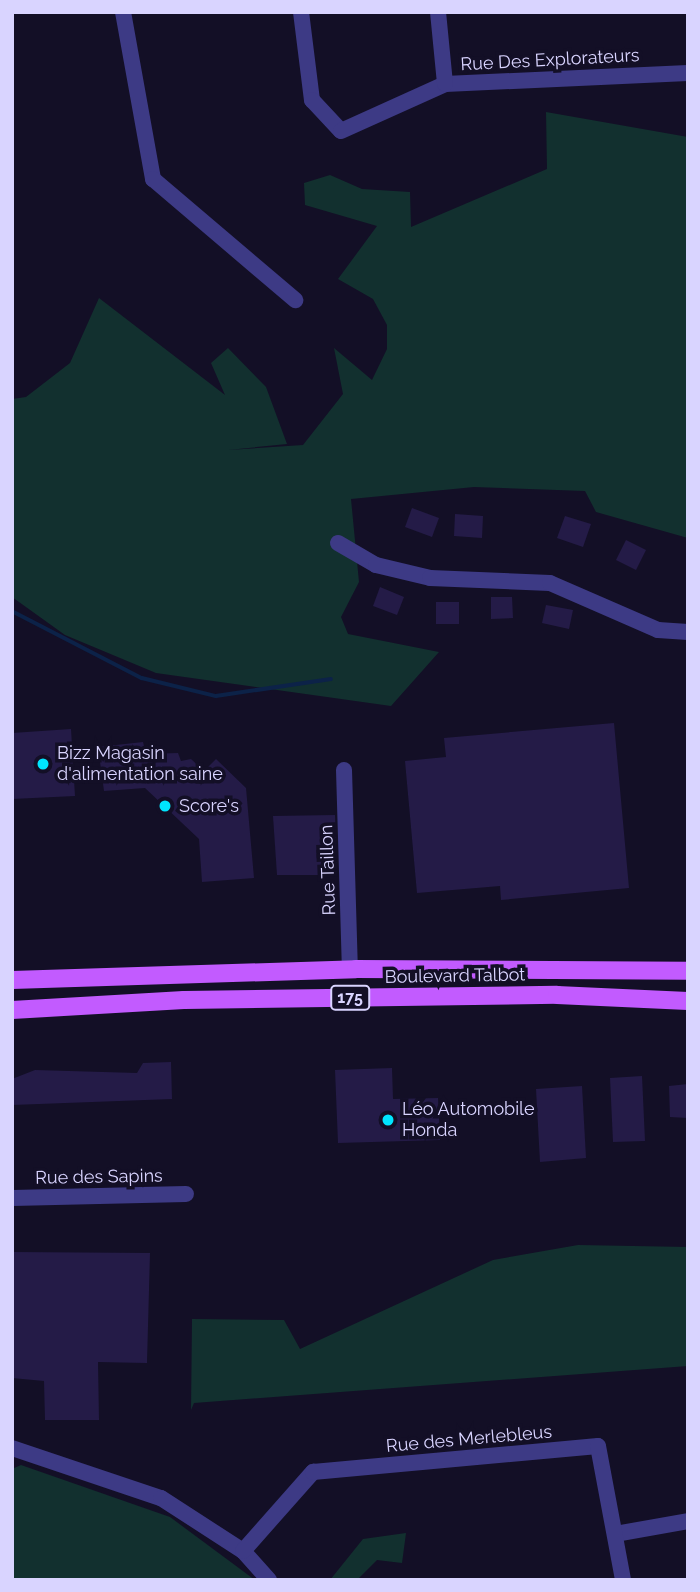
<!DOCTYPE html>
<html>
<head>
<meta charset="utf-8">
<style>
	body { margin:0 }
	#map { position:relative; width:700px; height:1592px; overflow:hidden; background:#130f26; font-family:Raleway,sans-serif }
	div>[style] { position:absolute }
	[style*='--x'] { left:calc(var(--x)*1px); top:calc(var(--y)*1px); width:calc(var(--w)*1px); rotate:calc(var(--a)*1deg) }
	.green>* { inset:0; background:#12302f }
	.stream>* { height:3.5px; margin:-1.75px; padding:0 1.75px; transform-origin:1.75px; border-radius:1.75px; background:#0c2248 }
	.building>* { inset:0; background:#241b47 }
	.minor>* { height:16px; margin:-8px; padding:0 8px; transform-origin:8px; border-radius:8px; background:#3d3a85 }
	.major>* { height:18px; margin:-9px; padding:0 9px; transform-origin:9px; border-radius:9px; background:#c25bff }
	.dots>* { width:19px; height:19px; translate:-50% -50%; box-sizing:border-box; border:4px solid #130f26; border-radius:50% }
	span { translate:-50% -50%; white-space:nowrap; text-align:center; line-height:1.15; -webkit-text-stroke:7px #130f26; paint-order:stroke }
	.shield-label span { padding:2px 5px; background:#130f26; border:2px solid; border-radius:5px; -webkit-text-stroke-width:0 }
	.shield-label { font-size:16px; color:#d9d4ff; font-weight:700 }
	.street-label { font-size:18px; color:#d9d4ff }
	.poi-label { font-size:18px; color:#d9d4ff }
	.left { translate:0 -50%; text-align:left }
	.frame { position:absolute; inset:0; border:14px solid #d9d4ff; pointer-events:none }
</style>
</head>
<body>
<div id="map">
	<div class="green">
		<i style="clip-path:polygon(546px 112px,688px 137px,688px 538px,596px 512px,585px 491px,474px 487px,351px 499px,359px 582px,341px 617px,348px 634px,439px 652px,391px 706px,156px 673px,65px 635px,12px 597px,12px 399px,26px 397px,70px 363px,99px 298px,225px 395px,211px 363px,228px 348px,266px 387px,287px 444px,228px 450px,303px 445px,343px 394px,334px 348px,372px 380px,387px 349px,387px 325px,373px 299px,338px 279px,377px 226px,305px 205px,304px 183px,330px 175px,362px 189px,410px 192px,411px 227px,547px 169px)"></i>
		<i style="clip-path:polygon(578px 1245px,688px 1247px,688px 1366px,194px 1403px,191px 1410px,192px 1319px,284px 1320px,300px 1349px,493px 1260px)"></i>
		<i style="clip-path:polygon(21px 1465px,170px 1517px,255px 1580px,12px 1580px,12px 1469px)"></i>
		<i style="clip-path:polygon(406px 1533px,402px 1563px,377px 1560px,357px 1580px,330px 1580px,363px 1539px)"></i>
	</div>
	<div class="stream">
		<i style="--x:12;--y:611;--w:146;--a:27.3"></i>
		<i style="--x:142;--y:678;--w:76;--a:13.7"></i>
		<i style="--x:216;--y:696;--w:116;--a:-8.4"></i>
	</div>
	<div class="building">
		<i style="clip-path:polygon(412px 508px,439px 518px,432px 537px,405px 527px)"></i>
		<i style="clip-path:polygon(455px 514px,483px 516px,482px 538px,454px 536px)"></i>
		<i style="clip-path:polygon(565px 516px,591px 524px,583px 547px,557px 538px)"></i>
		<i style="clip-path:polygon(626px 540px,646px 550px,636px 570px,616px 560px)"></i>
		<i style="clip-path:polygon(380px 587px,404px 597px,397px 615px,373px 606px)"></i>
		<i style="clip-path:polygon(491px 597px,512px 597px,513px 618px,491px 619px)"></i>
		<i style="clip-path:polygon(436px 602px,459px 602px,459px 624px,436px 624px)"></i>
		<i style="clip-path:polygon(546px 605px,573px 610px,569px 629px,542px 623px)"></i>
		<i style="clip-path:polygon(614px 723px,629px 888px,501px 900px,500px 886px,417px 893px,405px 761px,446px 757px,444px 738px)"></i>
		<i style="clip-path:polygon(71px 729px,75px 796px,12px 799px,12px 733px)"></i>
		<i style="clip-path:polygon(143px 742px,146px 754px,178px 753px,181px 761px,191px 759px,204px 771px,216px 759px,246px 788px,254px 878px,202px 882px,199px 839px,145px 788px,104px 791px,98px 747px)"></i>
		<i style="clip-path:polygon(335px 815px,337px 875px,277px 875px,273px 816px)"></i>
		<i style="clip-path:polygon(171px 1062px,172px 1099px,12px 1105px,12px 1079px,35px 1070px,137px 1073px,143px 1063px)"></i>
		<i style="clip-path:polygon(392px 1068px,393px 1099px,438px 1098px,440px 1140px,338px 1143px,335px 1070px)"></i>
		<i style="clip-path:polygon(642px 1076px,645px 1141px,613px 1142px,610px 1078px)"></i>
		<i style="clip-path:polygon(688px 1084px,688px 1118px,670px 1117px,669px 1086px)"></i>
		<i style="clip-path:polygon(582px 1086px,586px 1158px,540px 1162px,536px 1089px)"></i>
		<i style="clip-path:polygon(12px 1252px,150px 1253px,147px 1363px,98px 1362px,99px 1420px,45px 1420px,44px 1381px,12px 1378px)"></i>
	</div>
	<div class="minor">
		<i style="--x:123;--y:12;--w:170;--a:79.8"></i>
		<i style="--x:153;--y:179;--w:187;--a:40.4"></i>
		<i style="--x:301;--y:12;--w:89;--a:82.9"></i>
		<i style="--x:312;--y:100;--w:42;--a:46.9"></i>
		<i style="--x:341;--y:131;--w:114;--a:-24.3"></i>
		<i style="--x:445;--y:84;--w:243;--a:-2.6"></i>
		<i style="--x:438;--y:12;--w:72;--a:84.4"></i>
		<i style="--x:338;--y:543;--w:44;--a:30.1"></i>
		<i style="--x:376;--y:565;--w:56;--a:13.5"></i>
		<i style="--x:430;--y:578;--w:120;--a:2.4"></i>
		<i style="--x:550;--y:583;--w:118;--a:23.5"></i>
		<i style="--x:658;--y:630;--w:30;--a:4"></i>
		<i style="--x:344;--y:770;--w:199;--a:88.3"></i>
		<i style="--x:12;--y:1198;--w:174;--a:-1.3"></i>
		<i style="--x:12;--y:1448;--w:157;--a:18.6"></i>
		<i style="--x:161;--y:1498;--w:98;--a:32.9"></i>
		<i style="--x:243;--y:1551;--w:39;--a:48"></i>
		<i style="--x:615;--y:1534;--w:74;--a:-10.1"></i>
		<i style="--x:243;--y:1551;--w:106;--a:-48.5"></i>
		<i style="--x:313;--y:1472;--w:286;--a:-5.2"></i>
		<i style="--x:598;--y:1446;--w:136;--a:79.4"></i>
	</div>
	<div class="major">
		<i style="--x:12;--y:980;--w:344;--a:-1.8"></i>
		<i style="--x:356;--y:969;--w:332;--a:0.3"></i>
		<i style="--x:12;--y:1010;--w:172;--a:-3.3"></i>
		<i style="--x:184;--y:1000;--w:373;--a:-0.8"></i>
		<i style="--x:557;--y:995;--w:131;--a:2.6"></i>
	</div>
	<div class="dots">
		<i style="left:43px;top:764px;background:#00e5ff"></i>
		<i style="left:165px;top:806px;background:#00e5ff"></i>
		<i style="left:388px;top:1120px;background:#00e5ff"></i>
	</div>
	<div class="shield-label">
		<span style="left:350px;top:998px">175</span>
	</div>
	<div class="street-label">
		<span style="left:550px;top:60px;rotate:-3deg">Rue Des Explorateurs</span>
		<span style="left:328px;top:870px;rotate:-92deg">Rue Taillon</span>
		<span style="left:455px;top:976px;rotate:-1deg">Boulevard Talbot</span>
		<span style="left:99px;top:1177px;rotate:-1deg">Rue des Sapins</span>
		<span style="left:469px;top:1439px;rotate:-5deg">Rue des Merlebleus</span>
	</div>
	<div class="poi-label">
		<span class="left" style="left:57px;top:764px">Bizz Magasin<br>d'alimentation saine</span>
		<span class="left" style="left:179px;top:806px">Score's</span>
		<span class="left" style="left:402px;top:1120px">Léo Automobile<br>Honda</span>
	</div>
	<div class="frame"></div>
</div>
</body>
</html>
